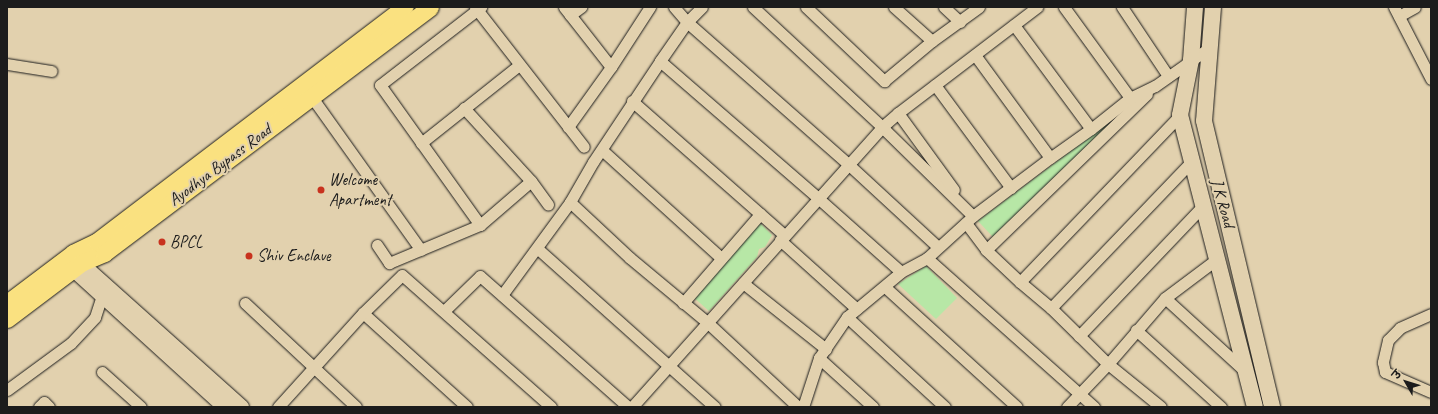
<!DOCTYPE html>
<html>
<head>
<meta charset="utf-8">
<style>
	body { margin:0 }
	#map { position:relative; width:1438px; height:414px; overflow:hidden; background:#e2d1ae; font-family:Caveat,"Playpen Sans Deva",sans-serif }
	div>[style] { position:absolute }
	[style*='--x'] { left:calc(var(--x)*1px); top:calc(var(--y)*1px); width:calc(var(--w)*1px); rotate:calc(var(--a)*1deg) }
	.green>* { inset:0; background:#b7e7a6 }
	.roads { filter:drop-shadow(0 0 1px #1c1c1c) drop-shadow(0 0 1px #1c1c1c) }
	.minor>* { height:11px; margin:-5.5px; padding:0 5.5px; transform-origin:5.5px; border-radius:5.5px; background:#e2d1ae }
	.tertiary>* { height:14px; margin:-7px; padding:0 7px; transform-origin:7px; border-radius:7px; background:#e2d1ae }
	.secondary>* { height:16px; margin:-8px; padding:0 8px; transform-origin:8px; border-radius:8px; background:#e2d1ae }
	.primary>* { height:17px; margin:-8.5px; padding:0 8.5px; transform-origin:8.5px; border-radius:8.5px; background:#fae180 }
	.dots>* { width:11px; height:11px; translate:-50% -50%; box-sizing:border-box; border:2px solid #e2d1ae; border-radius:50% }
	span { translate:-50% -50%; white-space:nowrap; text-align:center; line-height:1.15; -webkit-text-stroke:4px #e2d1ae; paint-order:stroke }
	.street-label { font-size:17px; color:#1c1c1c }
	.poi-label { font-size:17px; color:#1c1c1c }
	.left { translate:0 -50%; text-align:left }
	.frame { position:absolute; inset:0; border:8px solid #1c1c1c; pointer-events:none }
	.north { position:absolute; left:1386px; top:362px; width:40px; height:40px; -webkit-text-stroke:3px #e2d1ae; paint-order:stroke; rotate:309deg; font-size:11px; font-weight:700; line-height:16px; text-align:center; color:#1c1c1c }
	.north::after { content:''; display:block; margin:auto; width:14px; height:18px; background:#1c1c1c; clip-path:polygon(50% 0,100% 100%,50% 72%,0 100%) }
</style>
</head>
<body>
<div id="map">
	<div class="green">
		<i style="clip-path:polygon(1128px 108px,993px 237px,978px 221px)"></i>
		<i style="clip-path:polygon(761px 224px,772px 235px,765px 247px,759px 249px,757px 257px,709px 311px,692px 296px,741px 240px,751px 235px,753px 227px)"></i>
		<i style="clip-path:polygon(926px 266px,957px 298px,936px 319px,898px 284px)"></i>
	</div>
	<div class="roads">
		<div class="minor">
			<i style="--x:475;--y:7;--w:177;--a:52.1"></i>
			<i style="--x:564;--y:7;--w:76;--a:51.9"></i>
			<i style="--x:674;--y:7;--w:20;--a:49"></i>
			<i style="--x:687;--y:22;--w:215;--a:41.4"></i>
			<i style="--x:848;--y:164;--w:122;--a:42.7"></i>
			<i style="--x:753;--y:7;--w:176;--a:42.9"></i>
			<i style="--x:882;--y:127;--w:127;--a:44.4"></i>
			<i style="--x:806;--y:7;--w:108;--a:43.5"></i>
			<i style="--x:884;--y:81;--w:62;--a:-39.8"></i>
			<i style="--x:932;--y:41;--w:58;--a:-35.9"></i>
			<i style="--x:894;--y:7;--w:51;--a:41.8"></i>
			<i style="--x:944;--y:7;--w:22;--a:43"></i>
			<i style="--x:1064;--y:7;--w:112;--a:54"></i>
			<i style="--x:1122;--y:7;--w:83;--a:56.3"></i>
			<i style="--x:1394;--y:7;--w:81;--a:62.8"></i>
			<i style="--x:570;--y:15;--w:14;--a:-36"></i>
			<i style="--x:1399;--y:16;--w:18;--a:-29"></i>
			<i style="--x:1014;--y:25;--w:129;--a:53.5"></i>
			<i style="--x:975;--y:55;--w:127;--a:53.9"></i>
			<i style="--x:660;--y:61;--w:209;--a:40.9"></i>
			<i style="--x:818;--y:198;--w:111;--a:41.7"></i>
			<i style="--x:7;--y:64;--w:45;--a:9"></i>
			<i style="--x:935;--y:85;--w:128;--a:53.6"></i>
			<i style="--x:311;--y:96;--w:189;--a:54.5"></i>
			<i style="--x:632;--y:101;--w:203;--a:41.4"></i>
			<i style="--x:464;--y:108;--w:99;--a:47.5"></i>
			<i style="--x:531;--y:181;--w:29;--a:54"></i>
			<i style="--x:898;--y:113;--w:95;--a:54"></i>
			<i style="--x:568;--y:127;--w:74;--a:-54.4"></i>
			<i style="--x:611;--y:67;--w:72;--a:-57"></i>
			<i style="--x:421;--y:143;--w:125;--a:-38.5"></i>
			<i style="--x:602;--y:150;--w:161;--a:42.2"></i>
			<i style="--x:570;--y:202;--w:82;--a:43"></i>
			<i style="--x:630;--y:258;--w:102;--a:39.8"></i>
			<i style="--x:708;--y:323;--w:123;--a:43"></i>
			<i style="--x:966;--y:223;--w:34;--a:53"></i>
			<i style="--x:986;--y:250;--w:47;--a:43.3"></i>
			<i style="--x:1020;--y:282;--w:40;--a:40"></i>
			<i style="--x:1051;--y:308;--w:80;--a:44.5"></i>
			<i style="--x:1108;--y:364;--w:68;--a:39.1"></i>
			<i style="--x:480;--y:225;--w:172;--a:-125.5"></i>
			<i style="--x:380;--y:85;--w:128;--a:-37.7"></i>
			<i style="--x:780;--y:240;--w:103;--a:41.9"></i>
			<i style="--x:377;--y:245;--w:22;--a:56"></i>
			<i style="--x:389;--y:263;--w:99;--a:-22.7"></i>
			<i style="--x:480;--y:225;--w:67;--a:-40.8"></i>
			<i style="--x:538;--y:249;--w:237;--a:41.8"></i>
			<i style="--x:986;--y:250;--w:224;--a:-44.1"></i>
			<i style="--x:927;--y:258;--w:224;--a:41.7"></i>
			<i style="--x:1020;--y:282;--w:231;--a:-46.2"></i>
			<i style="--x:743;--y:283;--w:106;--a:38.5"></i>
			<i style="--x:885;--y:287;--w:178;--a:42.3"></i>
			<i style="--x:502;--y:295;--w:115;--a:-53.8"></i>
			<i style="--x:570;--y:202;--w:46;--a:-60.1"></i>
			<i style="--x:593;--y:162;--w:121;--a:-56.4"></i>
			<i style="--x:660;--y:61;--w:47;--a:-55.3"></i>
			<i style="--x:687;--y:22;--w:21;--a:-45"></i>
			<i style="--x:1165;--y:298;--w:108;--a:42.4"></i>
			<i style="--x:245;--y:303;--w:152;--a:43.1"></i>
			<i style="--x:683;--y:303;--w:118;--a:-49.1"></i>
			<i style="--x:1051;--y:308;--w:204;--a:-46.2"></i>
			<i style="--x:444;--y:311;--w:50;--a:-44.2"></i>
			<i style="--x:480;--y:276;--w:198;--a:41.5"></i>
			<i style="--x:363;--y:313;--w:140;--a:42.1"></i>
			<i style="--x:1431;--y:314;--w:34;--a:156"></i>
			<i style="--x:1400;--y:328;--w:17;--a:135"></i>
			<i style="--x:1388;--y:340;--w:23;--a:103"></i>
			<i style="--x:1383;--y:362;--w:10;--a:79"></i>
			<i style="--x:1385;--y:372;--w:50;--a:23.5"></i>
			<i style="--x:847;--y:317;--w:133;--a:42.6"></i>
			<i style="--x:1136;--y:330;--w:115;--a:42.2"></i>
			<i style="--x:1079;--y:336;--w:180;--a:-46.4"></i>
			<i style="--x:819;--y:358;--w:73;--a:42.2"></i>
			<i style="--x:102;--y:372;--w:52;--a:41.9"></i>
			<i style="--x:7;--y:390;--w:79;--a:-36.3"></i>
			<i style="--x:71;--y:343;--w:35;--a:-47"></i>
			<i style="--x:95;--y:317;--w:28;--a:-72"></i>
			<i style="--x:39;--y:407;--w:7;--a:-45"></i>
			<i style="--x:44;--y:402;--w:7;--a:45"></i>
			<i style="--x:278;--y:407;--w:127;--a:-47.9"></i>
			<i style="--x:363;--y:313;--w:54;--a:-44.3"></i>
			<i style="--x:402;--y:275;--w:199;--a:41.5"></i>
			<i style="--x:632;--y:407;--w:375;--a:-48.2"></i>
			<i style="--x:882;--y:127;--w:21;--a:-41"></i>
			<i style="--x:898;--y:113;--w:175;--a:-37.3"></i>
			<i style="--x:803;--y:407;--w:52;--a:-71.9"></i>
			<i style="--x:819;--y:358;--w:50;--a:-55.7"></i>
			<i style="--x:847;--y:317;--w:70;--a:-39.8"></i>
			<i style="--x:901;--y:272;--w:30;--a:-28"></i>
			<i style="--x:927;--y:258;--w:62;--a:-42.4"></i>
			<i style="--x:973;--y:216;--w:96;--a:-37"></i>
			<i style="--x:1050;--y:158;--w:50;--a:-35.3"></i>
			<i style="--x:1091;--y:129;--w:50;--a:-38.5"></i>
			<i style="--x:1130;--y:98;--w:28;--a:-26"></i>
			<i style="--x:1155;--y:86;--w:66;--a:-35.1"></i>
			<i style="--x:1067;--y:407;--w:59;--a:-46.4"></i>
			<i style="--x:1108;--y:364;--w:87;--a:-49.2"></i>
			<i style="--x:1165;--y:298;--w:66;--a:-37"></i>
		</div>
		<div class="tertiary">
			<i style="--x:75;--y:255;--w:10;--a:53"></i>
			<i style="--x:81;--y:263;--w:216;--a:41.8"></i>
			<i style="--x:66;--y:263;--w:214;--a:42.3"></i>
		</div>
		<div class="secondary">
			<i style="--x:1195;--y:7;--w:53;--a:94.3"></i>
			<i style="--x:1191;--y:60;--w:56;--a:101.3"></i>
			<i style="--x:1180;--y:115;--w:301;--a:75.6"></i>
			<i style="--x:1213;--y:7;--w:114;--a:94.5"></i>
			<i style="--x:1204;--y:121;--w:294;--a:76.6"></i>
		</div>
		<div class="primary">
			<i style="--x:7;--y:303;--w:83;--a:-37.1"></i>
			<i style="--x:73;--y:253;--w:25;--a:-26"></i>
			<i style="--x:96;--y:242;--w:388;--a:-37.3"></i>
			<i style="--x:7;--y:319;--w:93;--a:-37.1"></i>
			<i style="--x:81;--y:263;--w:25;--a:-23"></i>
			<i style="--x:104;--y:253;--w:408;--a:-37"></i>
		</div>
	</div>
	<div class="dots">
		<i style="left:321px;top:190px;background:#c8321e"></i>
		<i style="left:162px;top:242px;background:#c8321e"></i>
		<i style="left:249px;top:256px;background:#c8321e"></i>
	</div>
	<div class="street-label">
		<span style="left:220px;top:165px;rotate:-37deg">Ayodhya Bypass Road</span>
		<span style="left:1223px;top:203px;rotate:75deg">J K Road</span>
	</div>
	<div class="poi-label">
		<span class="left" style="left:329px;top:190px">Welcome<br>Apartment</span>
		<span class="left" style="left:170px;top:242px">BPCL</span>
		<span class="left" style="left:257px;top:256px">Shiv Enclave</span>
	</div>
	<div class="frame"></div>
	<div class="north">उ</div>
</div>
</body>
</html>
